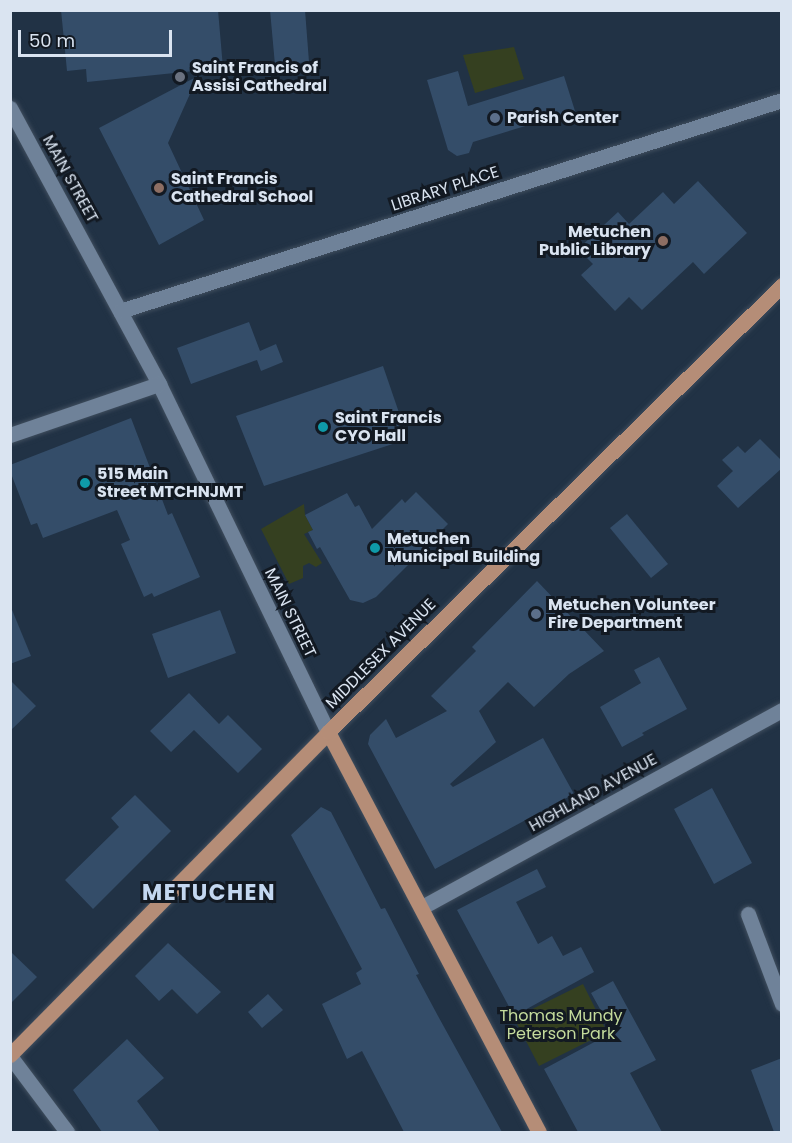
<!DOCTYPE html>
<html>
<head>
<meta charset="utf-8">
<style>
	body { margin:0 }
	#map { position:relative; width:792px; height:1143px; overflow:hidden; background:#213245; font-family:Poppins,sans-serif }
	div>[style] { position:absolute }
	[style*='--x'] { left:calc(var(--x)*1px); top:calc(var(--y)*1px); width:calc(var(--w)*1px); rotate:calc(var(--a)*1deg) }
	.green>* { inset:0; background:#354020 }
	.building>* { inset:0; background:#344d69 }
	.roads { filter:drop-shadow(0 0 2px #404e5e) drop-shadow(0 0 2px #404e5e) }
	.minor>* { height:15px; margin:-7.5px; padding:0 7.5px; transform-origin:7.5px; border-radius:7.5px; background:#6f8299 }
	.major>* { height:15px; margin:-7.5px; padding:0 7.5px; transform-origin:7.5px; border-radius:7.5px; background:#b58d77 }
	.dots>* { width:16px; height:16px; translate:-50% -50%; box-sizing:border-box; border:3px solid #121922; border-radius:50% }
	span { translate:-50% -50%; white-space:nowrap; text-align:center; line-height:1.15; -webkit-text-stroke:6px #121922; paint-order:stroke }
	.poi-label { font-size:16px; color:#dae4f1; font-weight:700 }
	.left { translate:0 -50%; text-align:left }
	.right { translate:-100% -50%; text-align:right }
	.street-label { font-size:16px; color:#dae4f1 }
	.park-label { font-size:16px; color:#c4db9c }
	.district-label { font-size:22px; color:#c3d7f0; font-weight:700; letter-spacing:1.5px }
	.frame { position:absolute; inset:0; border:12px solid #dae4f1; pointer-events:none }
	.scale { position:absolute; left:18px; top:30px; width:154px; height:27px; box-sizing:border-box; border:3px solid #dae4f1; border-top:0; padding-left:8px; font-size:18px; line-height:21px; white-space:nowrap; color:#dae4f1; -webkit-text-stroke:4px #121922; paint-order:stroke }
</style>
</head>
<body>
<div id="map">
	<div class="green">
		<i style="clip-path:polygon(514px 47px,524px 79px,475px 93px,463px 55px)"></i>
		<i style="clip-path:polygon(304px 504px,305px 515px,313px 530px,304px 534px,322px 563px,316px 567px,309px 563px,303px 566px,303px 578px,289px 584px,261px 529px)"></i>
		<i style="clip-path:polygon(583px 984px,607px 1032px,539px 1066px,514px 1018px)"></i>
	</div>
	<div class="building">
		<i style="clip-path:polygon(61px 10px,218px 10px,223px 68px,87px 82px,86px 69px,67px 71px)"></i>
		<i style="clip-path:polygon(270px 10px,305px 10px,309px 62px,275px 65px)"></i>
		<i style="clip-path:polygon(458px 71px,468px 106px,564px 76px,575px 111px,473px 142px,469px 153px,457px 156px,448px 150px,427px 80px)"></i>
		<i style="clip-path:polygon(198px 76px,168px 143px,204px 220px,159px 245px,99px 128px)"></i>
		<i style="clip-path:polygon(698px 181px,747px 233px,704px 274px,693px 262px,642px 310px,629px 297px,615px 311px,581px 275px,593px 264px,578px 249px,618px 212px,629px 224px,663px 192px,674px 204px)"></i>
		<i style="clip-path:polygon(249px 322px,260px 351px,276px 344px,283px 362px,261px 371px,257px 360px,191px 384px,177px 348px)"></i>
		<i style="clip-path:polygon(383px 366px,408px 439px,264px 486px,236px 416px)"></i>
		<i style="clip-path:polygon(131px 418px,168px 515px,172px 513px,200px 577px,154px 597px,152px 593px,144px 597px,121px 544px,130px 540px,117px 510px,43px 538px,37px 523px,31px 525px,10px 471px,10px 465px)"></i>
		<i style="clip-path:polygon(760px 439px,782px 461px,782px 468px,738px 508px,717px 486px,733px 471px,722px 460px,738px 446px,745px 453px)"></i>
		<i style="clip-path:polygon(416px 492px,448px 524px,437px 535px,439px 538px,426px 551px,424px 549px,376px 597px,363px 603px,350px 600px,320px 547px,317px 549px,308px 532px,313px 530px,305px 515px,347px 493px,355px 507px,359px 505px,372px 529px,402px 499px,405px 503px)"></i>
		<i style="clip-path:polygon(627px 514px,668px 564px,651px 578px,610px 528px)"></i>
		<i style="clip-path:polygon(537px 581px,604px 651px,569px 674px,534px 707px,508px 682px,479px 711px,496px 742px,450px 784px,453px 787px,543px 738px,574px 794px,435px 869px,368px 744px,370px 735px,386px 719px,396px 738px,447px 711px,431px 696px,476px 651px,472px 647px)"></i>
		<i style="clip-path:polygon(10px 605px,31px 656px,10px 664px)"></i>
		<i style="clip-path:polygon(220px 610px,236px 653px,168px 678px,152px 634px)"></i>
		<i style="clip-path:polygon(659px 657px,687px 709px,642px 733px,644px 735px,622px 747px,600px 707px,641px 683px,634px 670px)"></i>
		<i style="clip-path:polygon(10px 680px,36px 706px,10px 731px)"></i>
		<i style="clip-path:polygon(189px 693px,219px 724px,228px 715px,262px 749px,238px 773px,194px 730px,171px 752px,150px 731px)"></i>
		<i style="clip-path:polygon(712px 788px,752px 863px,714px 884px,674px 809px)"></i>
		<i style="clip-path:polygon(135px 795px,171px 831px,93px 909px,65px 880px,119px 827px,111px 818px)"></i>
		<i style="clip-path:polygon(321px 807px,331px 812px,381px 909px,385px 908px,419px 974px,416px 975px,438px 1016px,502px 1132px,404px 1132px,362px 1051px,347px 1059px,322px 1004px,361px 984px,356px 973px,362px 969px,291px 835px)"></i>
		<i style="clip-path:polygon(537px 869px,546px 887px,516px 902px,538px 944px,552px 936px,563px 956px,581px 947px,594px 972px,514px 1016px,457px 910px)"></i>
		<i style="clip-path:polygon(168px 943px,221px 992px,197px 1014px,172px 989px,159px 1001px,135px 976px)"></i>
		<i style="clip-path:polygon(10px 951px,37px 977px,10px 1004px)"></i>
		<i style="clip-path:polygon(613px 981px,656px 1060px,630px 1073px,662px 1132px,578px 1132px,544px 1069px,613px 1032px,591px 993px)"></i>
		<i style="clip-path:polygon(268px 994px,283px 1010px,262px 1028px,248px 1012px)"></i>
		<i style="clip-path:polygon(127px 1039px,164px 1078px,137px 1101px,160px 1132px,102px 1132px,73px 1090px)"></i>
		<i style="clip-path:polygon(782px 1058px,782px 1132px,774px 1132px,751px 1070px)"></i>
	</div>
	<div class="roads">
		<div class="minor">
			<i style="--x:10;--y:108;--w:314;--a:61.6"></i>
			<i style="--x:159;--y:384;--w:387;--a:64.1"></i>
			<i style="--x:120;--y:311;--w:695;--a:-17.68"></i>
			<i style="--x:10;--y:435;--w:157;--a:-18.9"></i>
			<i style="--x:422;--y:907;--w:410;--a:-28.7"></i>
			<i style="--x:748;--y:914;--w:96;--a:69.3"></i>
			<i style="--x:10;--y:1056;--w:95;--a:53.1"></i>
		</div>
		<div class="major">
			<i style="--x:328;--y:732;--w:452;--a:62.2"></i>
			<i style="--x:10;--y:1055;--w:453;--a:-45.4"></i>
			<i style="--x:328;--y:732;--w:637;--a:-44.55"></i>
		</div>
	</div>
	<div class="dots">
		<i style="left:180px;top:77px;background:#6b7280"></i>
		<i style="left:495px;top:118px;background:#5c6f8a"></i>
		<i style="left:159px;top:188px;background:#8d6e63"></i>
		<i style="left:663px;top:241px;background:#8d6e63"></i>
		<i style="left:323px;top:427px;background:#0f9aa8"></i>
		<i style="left:85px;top:483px;background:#0f9aa8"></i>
		<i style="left:375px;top:548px;background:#0f9aa8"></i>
		<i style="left:536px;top:614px;background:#5c6f8a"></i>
	</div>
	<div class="poi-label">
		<span class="left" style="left:192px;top:77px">Saint Francis of<br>Assisi Cathedral</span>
		<span class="left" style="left:507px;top:118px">Parish Center</span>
		<span class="left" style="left:171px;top:188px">Saint Francis<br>Cathedral School</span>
		<span class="right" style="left:651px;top:241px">Metuchen<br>Public Library</span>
		<span class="left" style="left:335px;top:427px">Saint Francis<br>CYO Hall</span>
		<span class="left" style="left:97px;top:483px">515 Main<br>Street MTCHNJMT</span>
		<span class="left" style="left:387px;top:548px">Metuchen<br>Municipal Building</span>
		<span class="left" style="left:548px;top:614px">Metuchen Volunteer<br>Fire Department</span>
	</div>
	<div class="street-label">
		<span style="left:70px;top:179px;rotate:61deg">MAIN STREET</span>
		<span style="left:445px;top:189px;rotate:-18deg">LIBRARY PLACE</span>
		<span style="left:290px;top:613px;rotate:64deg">MAIN STREET</span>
		<span style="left:381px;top:654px;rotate:-45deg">MIDDLESEX AVENUE</span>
		<span style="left:593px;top:793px;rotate:-29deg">HIGHLAND AVENUE</span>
	</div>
	<div class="park-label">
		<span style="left:561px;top:1025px">Thomas Mundy<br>Peterson Park</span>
	</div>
	<div class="district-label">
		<span style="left:209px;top:893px">METUCHEN</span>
	</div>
	<div class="frame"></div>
	<div class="scale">50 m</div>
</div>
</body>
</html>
